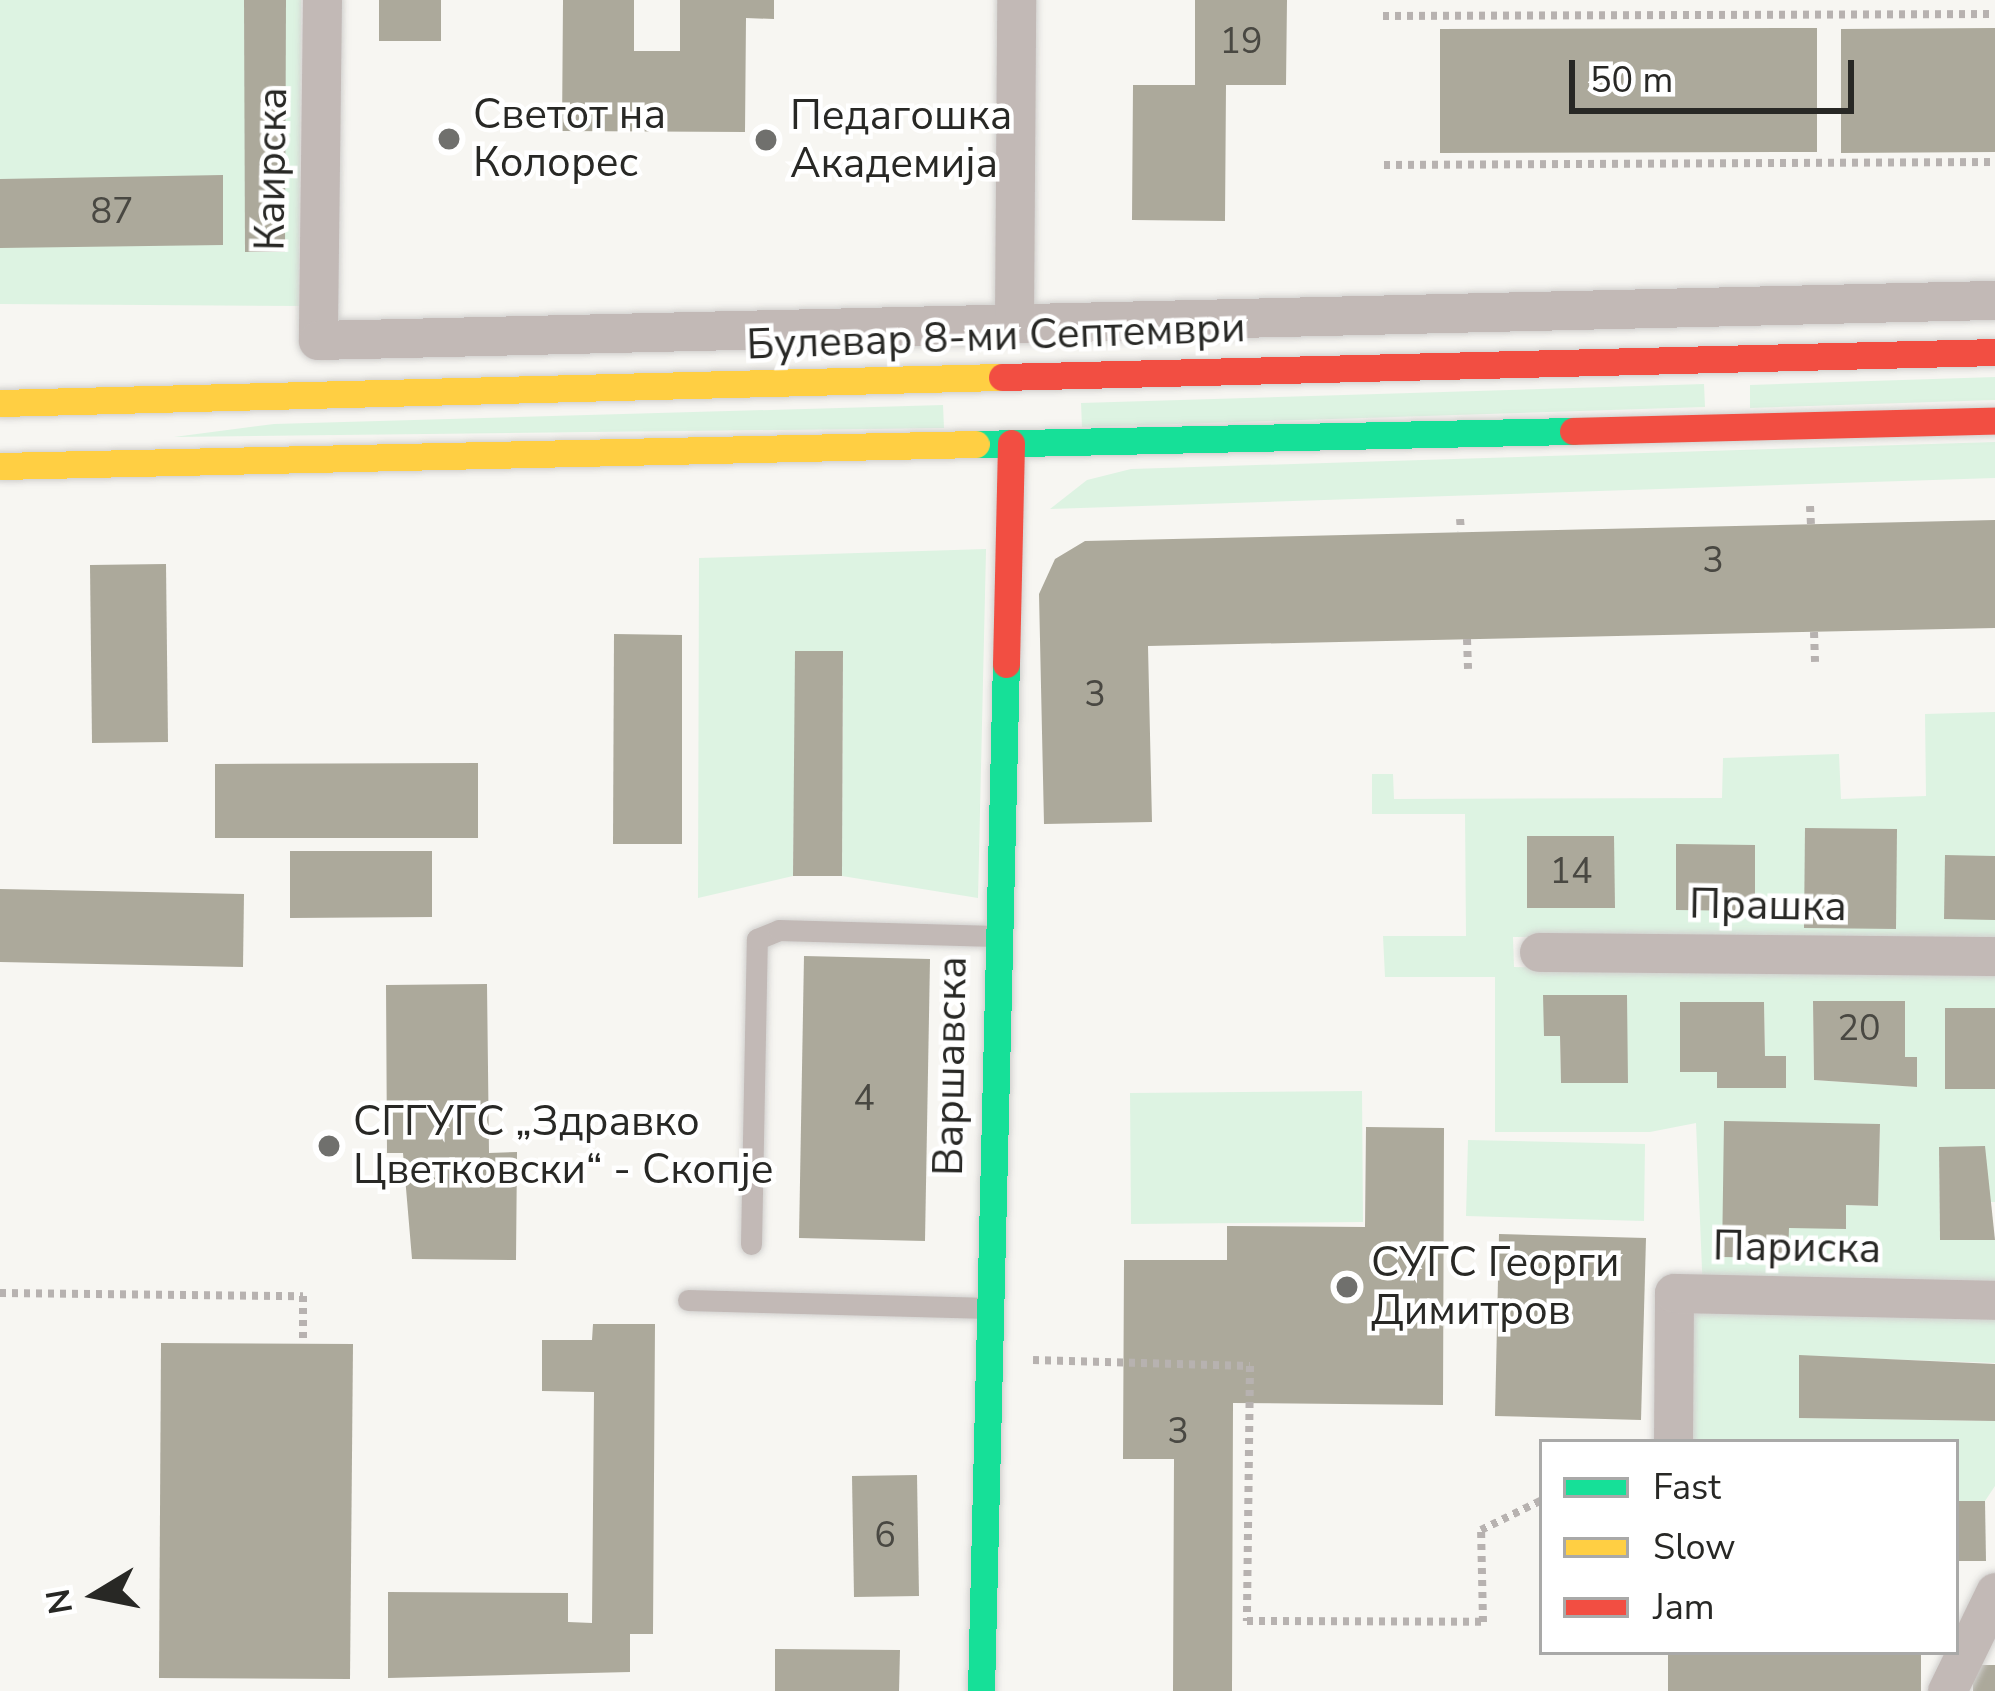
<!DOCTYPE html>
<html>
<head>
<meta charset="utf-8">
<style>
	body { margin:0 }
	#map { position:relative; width:1995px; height:1691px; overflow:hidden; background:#f7f6f2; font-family:"Nunito Sans",sans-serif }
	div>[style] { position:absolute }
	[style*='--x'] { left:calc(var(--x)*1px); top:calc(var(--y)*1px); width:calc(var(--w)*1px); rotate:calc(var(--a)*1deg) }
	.green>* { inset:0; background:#ddf3e2 }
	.building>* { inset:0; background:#aca99b }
	.path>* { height:8px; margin-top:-4px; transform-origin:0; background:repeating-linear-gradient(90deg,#b7b2b0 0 6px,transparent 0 12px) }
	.roads { filter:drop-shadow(0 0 3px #d1d0ce) drop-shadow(0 0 3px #d1d0ce) }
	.lane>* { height:21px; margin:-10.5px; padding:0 10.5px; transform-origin:10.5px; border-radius:10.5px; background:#c2b9b6 }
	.street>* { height:39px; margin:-19.5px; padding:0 19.5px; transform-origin:19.5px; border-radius:19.5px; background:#c2b9b6 }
	.fast>* { height:27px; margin:-13.5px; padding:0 13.5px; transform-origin:13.5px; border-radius:13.5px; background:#16e098 }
	.slow>* { height:27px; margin:-13.5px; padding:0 13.5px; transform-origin:13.5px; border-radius:13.5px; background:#ffcf43 }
	.jam>* { height:27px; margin:-13.5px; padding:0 13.5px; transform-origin:13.5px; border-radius:13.5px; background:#f24e42 }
	.dots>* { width:33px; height:33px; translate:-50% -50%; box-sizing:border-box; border:6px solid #fff; border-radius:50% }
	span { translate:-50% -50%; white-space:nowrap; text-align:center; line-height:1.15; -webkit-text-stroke:9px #fff; paint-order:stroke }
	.number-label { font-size:36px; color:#494842 }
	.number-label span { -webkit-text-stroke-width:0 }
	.poi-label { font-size:42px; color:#282825 }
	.left { translate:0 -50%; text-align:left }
	.street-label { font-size:42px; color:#282825 }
	.legend { position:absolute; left:1539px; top:1439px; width:420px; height:216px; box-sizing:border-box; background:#fff; border:3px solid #a9a9a8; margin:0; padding:15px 21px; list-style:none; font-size:36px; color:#282825 }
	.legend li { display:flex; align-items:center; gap:24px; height:60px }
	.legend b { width:60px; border:3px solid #a9a9a8 }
	.north { position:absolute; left:36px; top:1535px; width:120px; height:120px; -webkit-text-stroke:9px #fff; paint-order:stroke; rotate:260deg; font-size:33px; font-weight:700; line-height:48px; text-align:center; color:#282825 }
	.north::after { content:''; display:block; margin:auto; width:42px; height:54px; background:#282825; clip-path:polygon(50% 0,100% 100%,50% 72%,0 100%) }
	.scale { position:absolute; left:1569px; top:60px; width:285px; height:54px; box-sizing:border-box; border:6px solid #282825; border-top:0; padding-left:15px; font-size:36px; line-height:42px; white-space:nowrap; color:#282825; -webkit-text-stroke:9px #fff; paint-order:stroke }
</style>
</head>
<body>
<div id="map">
	<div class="green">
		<i style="clip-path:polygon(0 0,301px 0,299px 306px,0 304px)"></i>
		<i style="clip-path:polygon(1995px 377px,1995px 400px,1750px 408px,1750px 385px)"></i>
		<i style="clip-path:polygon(1704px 384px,1705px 407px,1082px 427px,1081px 403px)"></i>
		<i style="clip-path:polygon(943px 405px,944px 428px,174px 437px,274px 424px)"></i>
		<i style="clip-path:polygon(1995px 442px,1995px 478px,1050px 509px,1087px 480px,1131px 469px)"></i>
		<i style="clip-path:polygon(986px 549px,978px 898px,842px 876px,843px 652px,796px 651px,793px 876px,698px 898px,699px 558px)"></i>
		<i style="clip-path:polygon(evenodd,1995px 712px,1995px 941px,1513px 937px,1514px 967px,1995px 973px,1995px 1008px,1945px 1009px,1945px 1089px,1995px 1089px,1995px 1202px,1986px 1202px,1985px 1147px,1939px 1148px,1940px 1240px,1995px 1240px,1995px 1283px,1703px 1294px,1696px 1123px,1650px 1132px,1495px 1132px,1495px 977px,1385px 977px,1383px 936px,1466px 936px,1465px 814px,1372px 814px,1372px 774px,1393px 774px,1394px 799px,1722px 798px,1723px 758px,1839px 754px,1841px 799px,1926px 796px,1925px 714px,1995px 712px,1544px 996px,1627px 1082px,1561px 1083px,1560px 1036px,1544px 1035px,1544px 996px,1995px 712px,1905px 1001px,1905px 1057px,1917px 1057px,1917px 1087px,1814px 1080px,1813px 1002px,1905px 1001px,1995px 712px,1764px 1002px,1765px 1056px,1786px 1056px,1786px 1088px,1718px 1088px,1717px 1072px,1681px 1071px,1680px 1003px,1764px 1002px,1995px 712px,1880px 1124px,1878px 1206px,1846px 1205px,1789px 1228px,1880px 1124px)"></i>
		<i style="clip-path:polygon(1362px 1091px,1363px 1222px,1131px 1224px,1130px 1093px)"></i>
		<i style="clip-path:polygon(1468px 1140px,1645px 1144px,1644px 1221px,1466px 1216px)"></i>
		<i style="clip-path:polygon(1691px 1311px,1995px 1317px,1995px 1363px,1799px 1356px,1800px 1418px,1995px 1421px,1995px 1486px,1985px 1501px,1956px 1501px,1956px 1442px,1691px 1442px)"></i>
	</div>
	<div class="building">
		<i style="clip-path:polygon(244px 0,286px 0,285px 252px,245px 252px)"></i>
		<i style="clip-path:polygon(379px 0,441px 0,441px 41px,379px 41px)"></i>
		<i style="clip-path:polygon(563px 0,634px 0,634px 51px,680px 51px,680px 0,774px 0,774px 19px,746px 18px,745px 132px,562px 131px)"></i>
		<i style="clip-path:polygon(1195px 0,1287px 0,1286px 85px,1226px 85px,1225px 221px,1132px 220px,1133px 85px,1195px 85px)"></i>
		<i style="clip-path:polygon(1817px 28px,1817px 152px,1440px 153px,1440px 29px)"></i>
		<i style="clip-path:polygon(1995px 28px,1995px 152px,1841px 153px,1841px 29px)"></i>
		<i style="clip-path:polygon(223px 175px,223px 245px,0 248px,0 179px)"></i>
		<i style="clip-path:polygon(1995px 520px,1995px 628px,1148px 646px,1152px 822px,1044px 824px,1039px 594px,1055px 559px,1085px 541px)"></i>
		<i style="clip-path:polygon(166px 564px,168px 742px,92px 743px,90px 565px)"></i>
		<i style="clip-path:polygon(614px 634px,682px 635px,682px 844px,613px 844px)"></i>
		<i style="clip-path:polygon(795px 651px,843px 651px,842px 876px,793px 876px)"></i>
		<i style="clip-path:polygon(478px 763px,478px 838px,215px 838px,215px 764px)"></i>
		<i style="clip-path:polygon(1805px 828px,1897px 829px,1896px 929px,1804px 928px)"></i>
		<i style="clip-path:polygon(1527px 836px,1614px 836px,1615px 908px,1527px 908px)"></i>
		<i style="clip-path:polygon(1676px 844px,1755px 845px,1755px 911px,1676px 910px)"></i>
		<i style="clip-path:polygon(290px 851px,432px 851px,432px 917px,290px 918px)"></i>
		<i style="clip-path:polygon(1945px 855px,1995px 856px,1995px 920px,1944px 919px)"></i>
		<i style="clip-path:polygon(0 889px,244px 894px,243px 967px,0 962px)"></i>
		<i style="clip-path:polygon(804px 956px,930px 959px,925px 1241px,799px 1238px)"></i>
		<i style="clip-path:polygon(487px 984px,489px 1153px,517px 1152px,516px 1260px,412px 1259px,403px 1153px,387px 1153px,386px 985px)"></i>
		<i style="clip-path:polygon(1543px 995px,1627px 995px,1628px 1083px,1561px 1083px,1560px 1036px,1544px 1036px)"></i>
		<i style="clip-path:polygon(1813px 1001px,1905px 1001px,1905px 1057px,1917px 1057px,1917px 1087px,1814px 1080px)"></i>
		<i style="clip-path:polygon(1680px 1002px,1764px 1002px,1765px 1056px,1786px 1056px,1786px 1088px,1717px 1088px,1717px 1072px,1680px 1072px)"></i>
		<i style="clip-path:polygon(1945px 1008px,1995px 1008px,1995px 1089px,1945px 1089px)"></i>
		<i style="clip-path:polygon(1724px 1121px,1880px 1124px,1878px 1206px,1846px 1205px,1846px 1229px,1789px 1228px,1788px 1258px,1722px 1257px)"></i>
		<i style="clip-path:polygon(1366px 1127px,1444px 1128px,1443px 1405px,1233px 1403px,1232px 1691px,1173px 1691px,1174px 1459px,1123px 1459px,1124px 1260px,1227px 1260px,1227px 1226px,1365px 1227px)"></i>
		<i style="clip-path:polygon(1985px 1146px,1995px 1240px,1940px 1240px,1939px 1147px)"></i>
		<i style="clip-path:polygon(1499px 1234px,1646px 1238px,1641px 1420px,1495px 1416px)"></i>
		<i style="clip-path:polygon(593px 1324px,655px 1324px,653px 1634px,630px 1634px,630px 1672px,388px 1678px,388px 1592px,568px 1593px,568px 1622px,592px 1623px,594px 1392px,542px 1391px,542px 1340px,592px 1340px)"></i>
		<i style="clip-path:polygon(161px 1343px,353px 1344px,350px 1679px,159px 1678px)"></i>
		<i style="clip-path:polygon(1799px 1355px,1995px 1364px,1995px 1421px,1799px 1418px)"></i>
		<i style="clip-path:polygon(917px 1475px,919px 1596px,854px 1597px,852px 1476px)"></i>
		<i style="clip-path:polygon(1956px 1501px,1985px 1501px,1986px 1561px,1956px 1561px)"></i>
		<i style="clip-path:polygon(775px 1649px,900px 1650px,899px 1691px,775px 1691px)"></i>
		<i style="clip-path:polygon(1668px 1652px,1921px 1652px,1921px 1691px,1668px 1691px)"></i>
		<i style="clip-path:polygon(1973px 1665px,1995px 1665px,1995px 1691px,1973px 1691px)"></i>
	</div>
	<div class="path">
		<i style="--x:1383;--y:16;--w:612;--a:-0.19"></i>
		<i style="--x:1384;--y:165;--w:611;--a:-0.28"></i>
		<i style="--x:1810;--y:506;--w:18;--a:87"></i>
		<i style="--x:1460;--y:519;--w:12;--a:85"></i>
		<i style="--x:1814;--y:632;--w:30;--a:88"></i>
		<i style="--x:1467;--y:639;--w:30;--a:88"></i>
		<i style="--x:0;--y:1293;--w:303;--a:0.6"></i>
		<i style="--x:303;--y:1296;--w:48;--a:90"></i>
		<i style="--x:1033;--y:1360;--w:217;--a:1.6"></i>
		<i style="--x:1250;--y:1366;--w:255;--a:90.7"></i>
		<i style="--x:1247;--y:1621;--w:236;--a:0.2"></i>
		<i style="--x:1483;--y:1622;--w:92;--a:-91.2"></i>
		<i style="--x:1481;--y:1530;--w:68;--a:-26.2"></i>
	</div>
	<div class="roads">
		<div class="lane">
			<i style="--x:751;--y:1244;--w:305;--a:-88.9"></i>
			<i style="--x:757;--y:939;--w:24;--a:-22"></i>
			<i style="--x:779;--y:930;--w:216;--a:1.6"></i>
			<i style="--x:688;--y:1300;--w:301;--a:1.5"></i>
		</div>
		<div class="street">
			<i style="--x:322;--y:0;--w:340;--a:90.7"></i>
			<i style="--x:318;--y:340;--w:1677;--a:-1.37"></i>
			<i style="--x:1014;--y:321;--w:321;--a:-89.6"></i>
			<i style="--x:1539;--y:952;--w:456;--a:0.5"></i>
			<i style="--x:1673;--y:1442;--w:149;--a:-89.6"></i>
			<i style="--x:1674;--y:1293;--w:321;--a:1.2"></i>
			<i style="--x:1947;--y:1691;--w:110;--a:-64.1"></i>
		</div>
		<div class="fast">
			<i style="--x:976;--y:444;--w:597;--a:-1.25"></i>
			<i style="--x:981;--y:1691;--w:1027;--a:-88.61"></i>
		</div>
		<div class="slow">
			<i style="--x:0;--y:403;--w:1002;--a:-1.49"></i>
			<i style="--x:0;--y:466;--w:976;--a:-1.29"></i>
		</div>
		<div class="jam">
			<i style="--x:1002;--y:377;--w:993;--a:-1.44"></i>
			<i style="--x:1573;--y:431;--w:422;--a:-1.4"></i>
			<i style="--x:1006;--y:664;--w:221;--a:-88.7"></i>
		</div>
	</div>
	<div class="dots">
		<i style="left:449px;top:139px;background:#70706d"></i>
		<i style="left:766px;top:140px;background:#70706d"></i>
		<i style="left:329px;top:1146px;background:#70706d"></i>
		<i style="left:1347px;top:1287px;background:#70706d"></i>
	</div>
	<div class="number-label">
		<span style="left:1241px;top:42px">19</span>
		<span style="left:112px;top:212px">87</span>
		<span style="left:1713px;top:561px">3</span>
		<span style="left:1095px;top:695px">3</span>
		<span style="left:1571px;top:872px">14</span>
		<span style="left:1859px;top:1029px">20</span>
		<span style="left:864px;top:1099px">4</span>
		<span style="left:1178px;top:1432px">3</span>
		<span style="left:885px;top:1536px">6</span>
	</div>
	<div class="poi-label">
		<span class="left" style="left:473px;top:139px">Светот на<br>Колорес</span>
		<span class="left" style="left:790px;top:140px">Педагошка<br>Академија</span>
		<span class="left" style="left:353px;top:1146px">СГГУГС „Здравко<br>Цветковски“ - Скопје</span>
		<span class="left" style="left:1371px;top:1287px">СУГС Георги<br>Димитров</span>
	</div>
	<div class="street-label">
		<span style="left:272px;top:169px;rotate:-89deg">Каирска</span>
		<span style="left:996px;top:337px;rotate:-2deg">Булевар 8-ми Септември</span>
		<span style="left:1768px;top:906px;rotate:1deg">Прашка</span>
		<span style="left:951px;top:1066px;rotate:-89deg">Варшавска</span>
		<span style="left:1797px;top:1248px;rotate:1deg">Париска</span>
	</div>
	<ul class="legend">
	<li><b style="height:15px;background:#16e098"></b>Fast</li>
	<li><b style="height:15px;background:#ffcf43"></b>Slow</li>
	<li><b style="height:15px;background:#f24e42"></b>Jam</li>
	</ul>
	<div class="north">N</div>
	<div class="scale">50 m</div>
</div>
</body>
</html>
